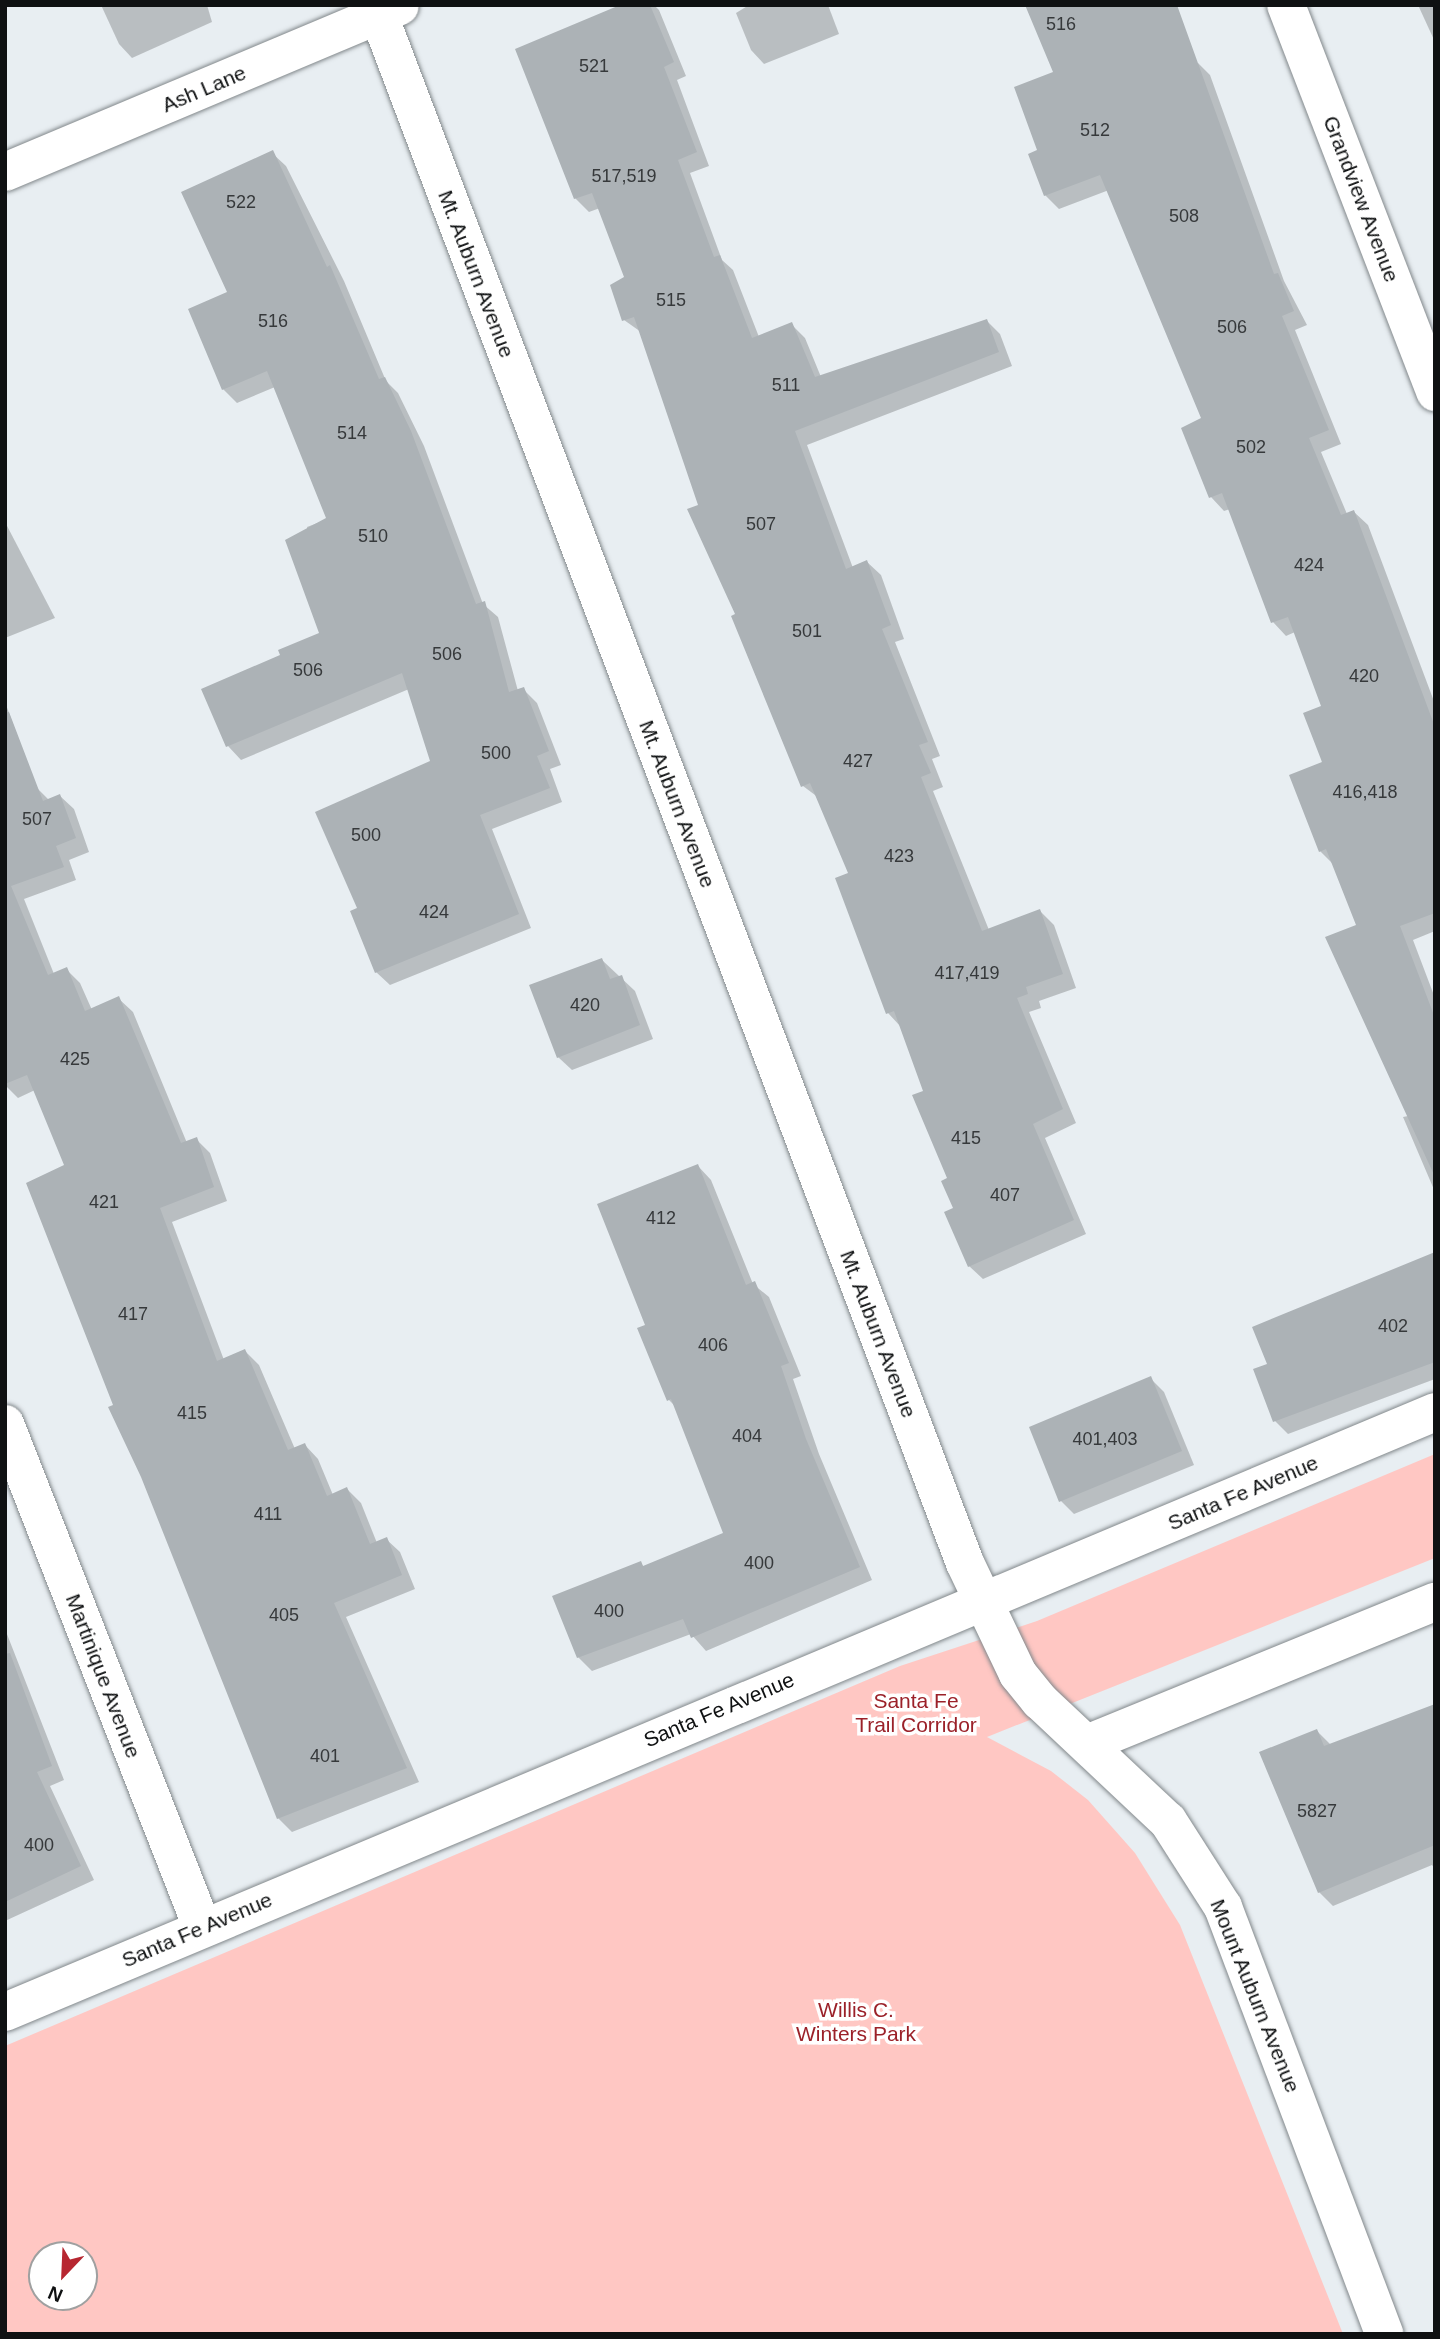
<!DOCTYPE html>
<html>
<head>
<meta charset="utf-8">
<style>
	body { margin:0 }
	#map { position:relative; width:1440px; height:2339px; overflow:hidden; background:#e8eef2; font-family:Arial,sans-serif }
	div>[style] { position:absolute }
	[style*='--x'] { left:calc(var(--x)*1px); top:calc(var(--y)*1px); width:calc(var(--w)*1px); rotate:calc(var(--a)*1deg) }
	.green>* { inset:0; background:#ffc7c3 }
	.shadow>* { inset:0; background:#0003 }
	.building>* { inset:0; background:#acb2b6 }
	.roads { filter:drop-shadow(0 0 2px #82888b) drop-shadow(0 0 2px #82888b) }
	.street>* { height:38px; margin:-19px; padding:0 19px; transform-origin:19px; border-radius:19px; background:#fff }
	span { translate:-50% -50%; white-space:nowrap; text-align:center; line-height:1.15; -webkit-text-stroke:7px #fff; paint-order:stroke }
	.number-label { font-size:18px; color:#36393b }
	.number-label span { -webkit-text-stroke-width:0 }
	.street-label { font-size:21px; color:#0f1112 }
	.park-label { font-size:21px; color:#9b2129 }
	.frame { position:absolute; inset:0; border:7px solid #0f1112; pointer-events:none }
	.north { position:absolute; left:28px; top:2241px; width:70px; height:70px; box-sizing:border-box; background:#fff; border:2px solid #9fa0a0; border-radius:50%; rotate:203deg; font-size:19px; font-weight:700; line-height:28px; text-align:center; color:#0f1112 }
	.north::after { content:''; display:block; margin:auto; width:24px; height:32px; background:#b72731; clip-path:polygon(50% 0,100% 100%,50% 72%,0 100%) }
</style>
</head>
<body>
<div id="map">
	<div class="green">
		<i style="clip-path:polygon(evenodd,1435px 1454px,1435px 1558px,987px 1737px,1051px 1771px,1088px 1800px,1135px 1853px,1180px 1925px,1343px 2334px,5px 2334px,5px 2046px,900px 1666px,1037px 1621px,1435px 1454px,42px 2255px,84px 2255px,84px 2297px,42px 2297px,42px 2255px)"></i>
	</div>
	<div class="shadow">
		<i style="clip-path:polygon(101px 5px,207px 5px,212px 22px,132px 58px,119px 44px)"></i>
		<i style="clip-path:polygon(625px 5px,654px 5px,659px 10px,686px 76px,677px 80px,709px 166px,690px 173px,722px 260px,733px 270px,759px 337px,791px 324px,805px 338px,821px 377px,987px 321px,1000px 334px,1012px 366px,807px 445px,853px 568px,867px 562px,881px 575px,904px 639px,895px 642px,940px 756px,932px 759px,943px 787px,933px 791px,989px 930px,1040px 911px,1054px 925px,1076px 988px,1039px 1001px,1041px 1008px,1029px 1012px,1076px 1123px,1045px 1138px,1086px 1234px,983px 1279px,969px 1266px,926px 1092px,901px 1027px,888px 1013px,851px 874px,819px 798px,803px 786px,737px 615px,641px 332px,624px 320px,627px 278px,600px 208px,589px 212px,575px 198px)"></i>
		<i style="clip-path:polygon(749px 5px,828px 5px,839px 34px,764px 64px,751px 50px,736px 13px)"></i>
		<i style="clip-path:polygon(1418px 5px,1435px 5px,1435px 42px)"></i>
		<i style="clip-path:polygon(1198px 63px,1210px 75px,1284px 281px,1307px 325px,1295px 330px,1341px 444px,1321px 452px,1347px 514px,1354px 512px,1368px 525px,1435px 704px,1435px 931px,1413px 940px,1435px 998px,1435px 1192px,1403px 1117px,1408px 1116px,1358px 926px,1333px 864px,1320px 851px,1323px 707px,1295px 632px,1286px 636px,1273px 622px,1230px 509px,1224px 511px,1211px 497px,1203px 419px,1109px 190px,1059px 209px,1045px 195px)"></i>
		<i style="clip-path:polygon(272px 153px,286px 166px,344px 281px,386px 381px,398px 393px,424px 446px,483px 604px,498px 617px,518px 691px,523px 689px,537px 703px,561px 765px,550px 769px,562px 802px,492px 829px,531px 928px,390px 985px,376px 972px,359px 909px,432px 762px,409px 689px,241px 760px,228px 746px,283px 656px,321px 634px,307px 527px,328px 519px,275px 387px,237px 403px,223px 389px,229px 293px)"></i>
		<i style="clip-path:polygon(5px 522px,55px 618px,5px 638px)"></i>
		<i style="clip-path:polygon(5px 702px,36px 787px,49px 800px,60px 796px,74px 809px,89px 852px,69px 860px,76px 880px,24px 899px,54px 974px,66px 969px,80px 983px,92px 1010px,119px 999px,133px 1012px,187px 1143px,196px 1139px,210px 1153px,227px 1201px,172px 1222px,224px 1360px,245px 1351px,259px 1365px,295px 1449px,305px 1445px,318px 1459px,333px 1495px,347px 1489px,361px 1503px,377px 1543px,386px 1539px,400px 1552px,415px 1589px,346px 1617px,419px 1782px,292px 1832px,278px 1818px,115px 1406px,67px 1166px,35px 1090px,18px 1098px,5px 1085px)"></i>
		<i style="clip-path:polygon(602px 960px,635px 991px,653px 1039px,572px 1070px,558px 1057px)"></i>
		<i style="clip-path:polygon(698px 1166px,711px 1180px,753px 1284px,769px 1297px,801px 1376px,793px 1379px,819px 1454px,872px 1580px,706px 1651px,691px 1634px,592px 1671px,578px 1657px,640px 1563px,645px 1568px,725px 1534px,676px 1407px,669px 1400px,648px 1326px)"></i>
		<i style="clip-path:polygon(1435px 1254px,1435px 1379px,1288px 1434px,1275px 1421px,1269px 1365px)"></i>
		<i style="clip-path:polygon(1151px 1379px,1164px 1392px,1194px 1465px,1074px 1514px,1061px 1501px)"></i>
		<i style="clip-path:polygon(5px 1629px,64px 1780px,50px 1786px,94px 1880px,5px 1921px)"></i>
		<i style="clip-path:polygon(1435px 1706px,1435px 1869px,1432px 1865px,1333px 1906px,1319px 1892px,1317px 1731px,1331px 1745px)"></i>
	</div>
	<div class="building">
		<i style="clip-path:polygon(620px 5px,650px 5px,674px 62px,664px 67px,697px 152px,678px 160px,714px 257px,720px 255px,752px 338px,792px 322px,815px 377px,987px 319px,999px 352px,795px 431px,846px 569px,867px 560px,891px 625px,882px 629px,928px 742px,919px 745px,931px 773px,921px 777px,982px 931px,1040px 909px,1063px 974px,1026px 987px,1028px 994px,1017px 998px,1063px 1109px,1033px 1124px,1074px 1220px,968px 1267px,944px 1212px,953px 1208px,941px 1181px,947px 1178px,912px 1095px,923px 1091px,894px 1011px,886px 1014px,835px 878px,848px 873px,810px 783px,801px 787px,731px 616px,735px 614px,687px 509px,698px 505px,634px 317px,622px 321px,610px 285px,624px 277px,592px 193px,574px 199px,515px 49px)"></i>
		<i style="clip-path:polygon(1025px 5px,1177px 5px,1274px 274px,1278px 273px,1294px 311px,1282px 316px,1329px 430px,1309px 438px,1341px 515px,1354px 510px,1435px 727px,1435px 913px,1400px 926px,1435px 1018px,1435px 1177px,1325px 937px,1356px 925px,1326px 849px,1319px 852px,1289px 775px,1322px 762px,1303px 713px,1321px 706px,1288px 617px,1271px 623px,1222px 493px,1209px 498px,1181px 428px,1201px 418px,1100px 175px,1044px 196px,1028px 154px,1037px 150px,1014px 87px,1053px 72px)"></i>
		<i style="clip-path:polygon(273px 150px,327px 267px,330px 265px,379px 379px,385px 377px,411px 431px,476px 604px,485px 601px,509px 692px,524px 687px,549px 751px,537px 756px,550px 788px,480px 815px,519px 914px,375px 973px,350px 911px,357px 908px,315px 812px,430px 761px,402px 673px,226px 747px,201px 689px,280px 655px,278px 650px,319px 633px,285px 540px,326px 518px,267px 371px,222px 390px,188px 309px,227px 292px,181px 192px)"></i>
		<i style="clip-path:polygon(9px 712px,43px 801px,60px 794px,76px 838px,56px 846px,64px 867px,11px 886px,48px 975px,67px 967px,85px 1011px,119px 996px,181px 1143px,197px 1137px,214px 1187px,160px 1208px,217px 1361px,245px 1349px,288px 1450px,305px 1443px,327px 1496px,347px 1487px,370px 1544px,387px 1537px,402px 1575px,334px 1603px,407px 1768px,277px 1819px,141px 1477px,108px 1407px,113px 1405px,26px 1183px,64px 1165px,27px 1075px,5px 1084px,5px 713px)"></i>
		<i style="clip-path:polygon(602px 958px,610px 979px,622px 975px,640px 1025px,557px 1058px,529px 985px)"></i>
		<i style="clip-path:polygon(698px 1164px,746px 1285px,755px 1281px,789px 1363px,781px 1366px,806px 1439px,860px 1567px,691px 1638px,683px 1619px,577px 1658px,552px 1596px,641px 1561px,643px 1566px,723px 1533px,671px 1399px,667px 1401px,637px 1328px,645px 1325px,597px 1204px)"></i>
		<i style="clip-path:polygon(1435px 1252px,1435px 1362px,1273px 1422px,1253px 1369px,1267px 1364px,1252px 1327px)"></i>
		<i style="clip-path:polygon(1151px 1376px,1182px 1451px,1059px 1502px,1029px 1427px)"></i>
		<i style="clip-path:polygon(10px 1653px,52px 1766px,37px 1772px,81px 1866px,5px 1902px,5px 1654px)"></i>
		<i style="clip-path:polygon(1435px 1704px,1435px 1845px,1318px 1893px,1259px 1752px,1317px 1729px,1324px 1746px)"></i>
	</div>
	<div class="roads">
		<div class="street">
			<i style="--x:375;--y:5;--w:1666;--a:69.26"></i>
			<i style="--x:965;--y:1563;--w:123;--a:64.5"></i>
			<i style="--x:1018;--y:1674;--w:35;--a:51"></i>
			<i style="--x:1040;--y:1701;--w:175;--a:43.2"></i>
			<i style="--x:1168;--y:1821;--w:102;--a:57.4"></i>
			<i style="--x:1223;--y:1907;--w:456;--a:69.3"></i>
			<i style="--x:1286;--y:5;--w:415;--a:68.9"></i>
			<i style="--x:5;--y:172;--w:428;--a:-22.8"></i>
			<i style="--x:5;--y:1424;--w:540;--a:68.61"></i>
			<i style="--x:1089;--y:1743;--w:374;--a:-22.2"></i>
			<i style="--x:5;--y:2012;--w:1551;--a:-22.76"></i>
		</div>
	</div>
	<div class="number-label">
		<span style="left:1061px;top:24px">516</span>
		<span style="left:594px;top:66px">521</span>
		<span style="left:1095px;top:130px">512</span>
		<span style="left:624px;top:176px">517,519</span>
		<span style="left:241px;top:202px">522</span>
		<span style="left:1184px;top:216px">508</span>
		<span style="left:671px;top:300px">515</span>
		<span style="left:273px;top:321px">516</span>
		<span style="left:1232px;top:327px">506</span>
		<span style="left:786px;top:385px">511</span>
		<span style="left:352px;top:433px">514</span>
		<span style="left:1251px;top:447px">502</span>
		<span style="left:761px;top:524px">507</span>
		<span style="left:373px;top:536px">510</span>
		<span style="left:1309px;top:565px">424</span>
		<span style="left:807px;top:631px">501</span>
		<span style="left:447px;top:654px">506</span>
		<span style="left:308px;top:670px">506</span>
		<span style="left:1364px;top:676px">420</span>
		<span style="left:496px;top:753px">500</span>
		<span style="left:858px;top:761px">427</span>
		<span style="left:1365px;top:792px">416,418</span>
		<span style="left:37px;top:819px">507</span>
		<span style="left:366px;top:835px">500</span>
		<span style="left:899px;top:856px">423</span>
		<span style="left:434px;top:912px">424</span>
		<span style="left:967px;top:973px">417,419</span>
		<span style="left:585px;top:1005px">420</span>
		<span style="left:75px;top:1059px">425</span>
		<span style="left:966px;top:1138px">415</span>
		<span style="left:1005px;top:1195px">407</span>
		<span style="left:104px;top:1202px">421</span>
		<span style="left:661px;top:1218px">412</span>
		<span style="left:133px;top:1314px">417</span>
		<span style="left:1393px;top:1326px">402</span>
		<span style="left:713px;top:1345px">406</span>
		<span style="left:192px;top:1413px">415</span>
		<span style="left:747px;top:1436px">404</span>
		<span style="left:1105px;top:1439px">401,403</span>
		<span style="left:268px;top:1514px">411</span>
		<span style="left:759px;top:1563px">400</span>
		<span style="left:609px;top:1611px">400</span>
		<span style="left:284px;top:1615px">405</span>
		<span style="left:325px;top:1756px">401</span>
		<span style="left:1317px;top:1811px">5827</span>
		<span style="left:39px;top:1845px">400</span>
	</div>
	<div class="street-label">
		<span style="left:204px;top:89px;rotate:-23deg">Ash Lane</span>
		<span style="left:1361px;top:199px;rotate:69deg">Grandview Avenue</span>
		<span style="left:476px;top:274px;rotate:69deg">Mt. Auburn Avenue</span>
		<span style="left:677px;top:804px;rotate:69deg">Mt. Auburn Avenue</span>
		<span style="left:878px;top:1334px;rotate:69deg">Mt. Auburn Avenue</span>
		<span style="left:1243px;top:1493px;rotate:-23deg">Santa Fe Avenue</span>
		<span style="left:103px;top:1676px;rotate:69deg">Martinique Avenue</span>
		<span style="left:719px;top:1710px;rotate:-23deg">Santa Fe Avenue</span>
		<span style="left:197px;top:1930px;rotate:-23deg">Santa Fe Avenue</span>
		<span style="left:1255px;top:1996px;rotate:68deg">Mount Auburn Avenue</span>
	</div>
	<div class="park-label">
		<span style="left:916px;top:1713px">Santa Fe<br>Trail Corridor</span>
		<span style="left:856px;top:2022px">Willis C.<br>Winters Park</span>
	</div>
	<div class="frame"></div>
	<div class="north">N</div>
</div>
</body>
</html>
